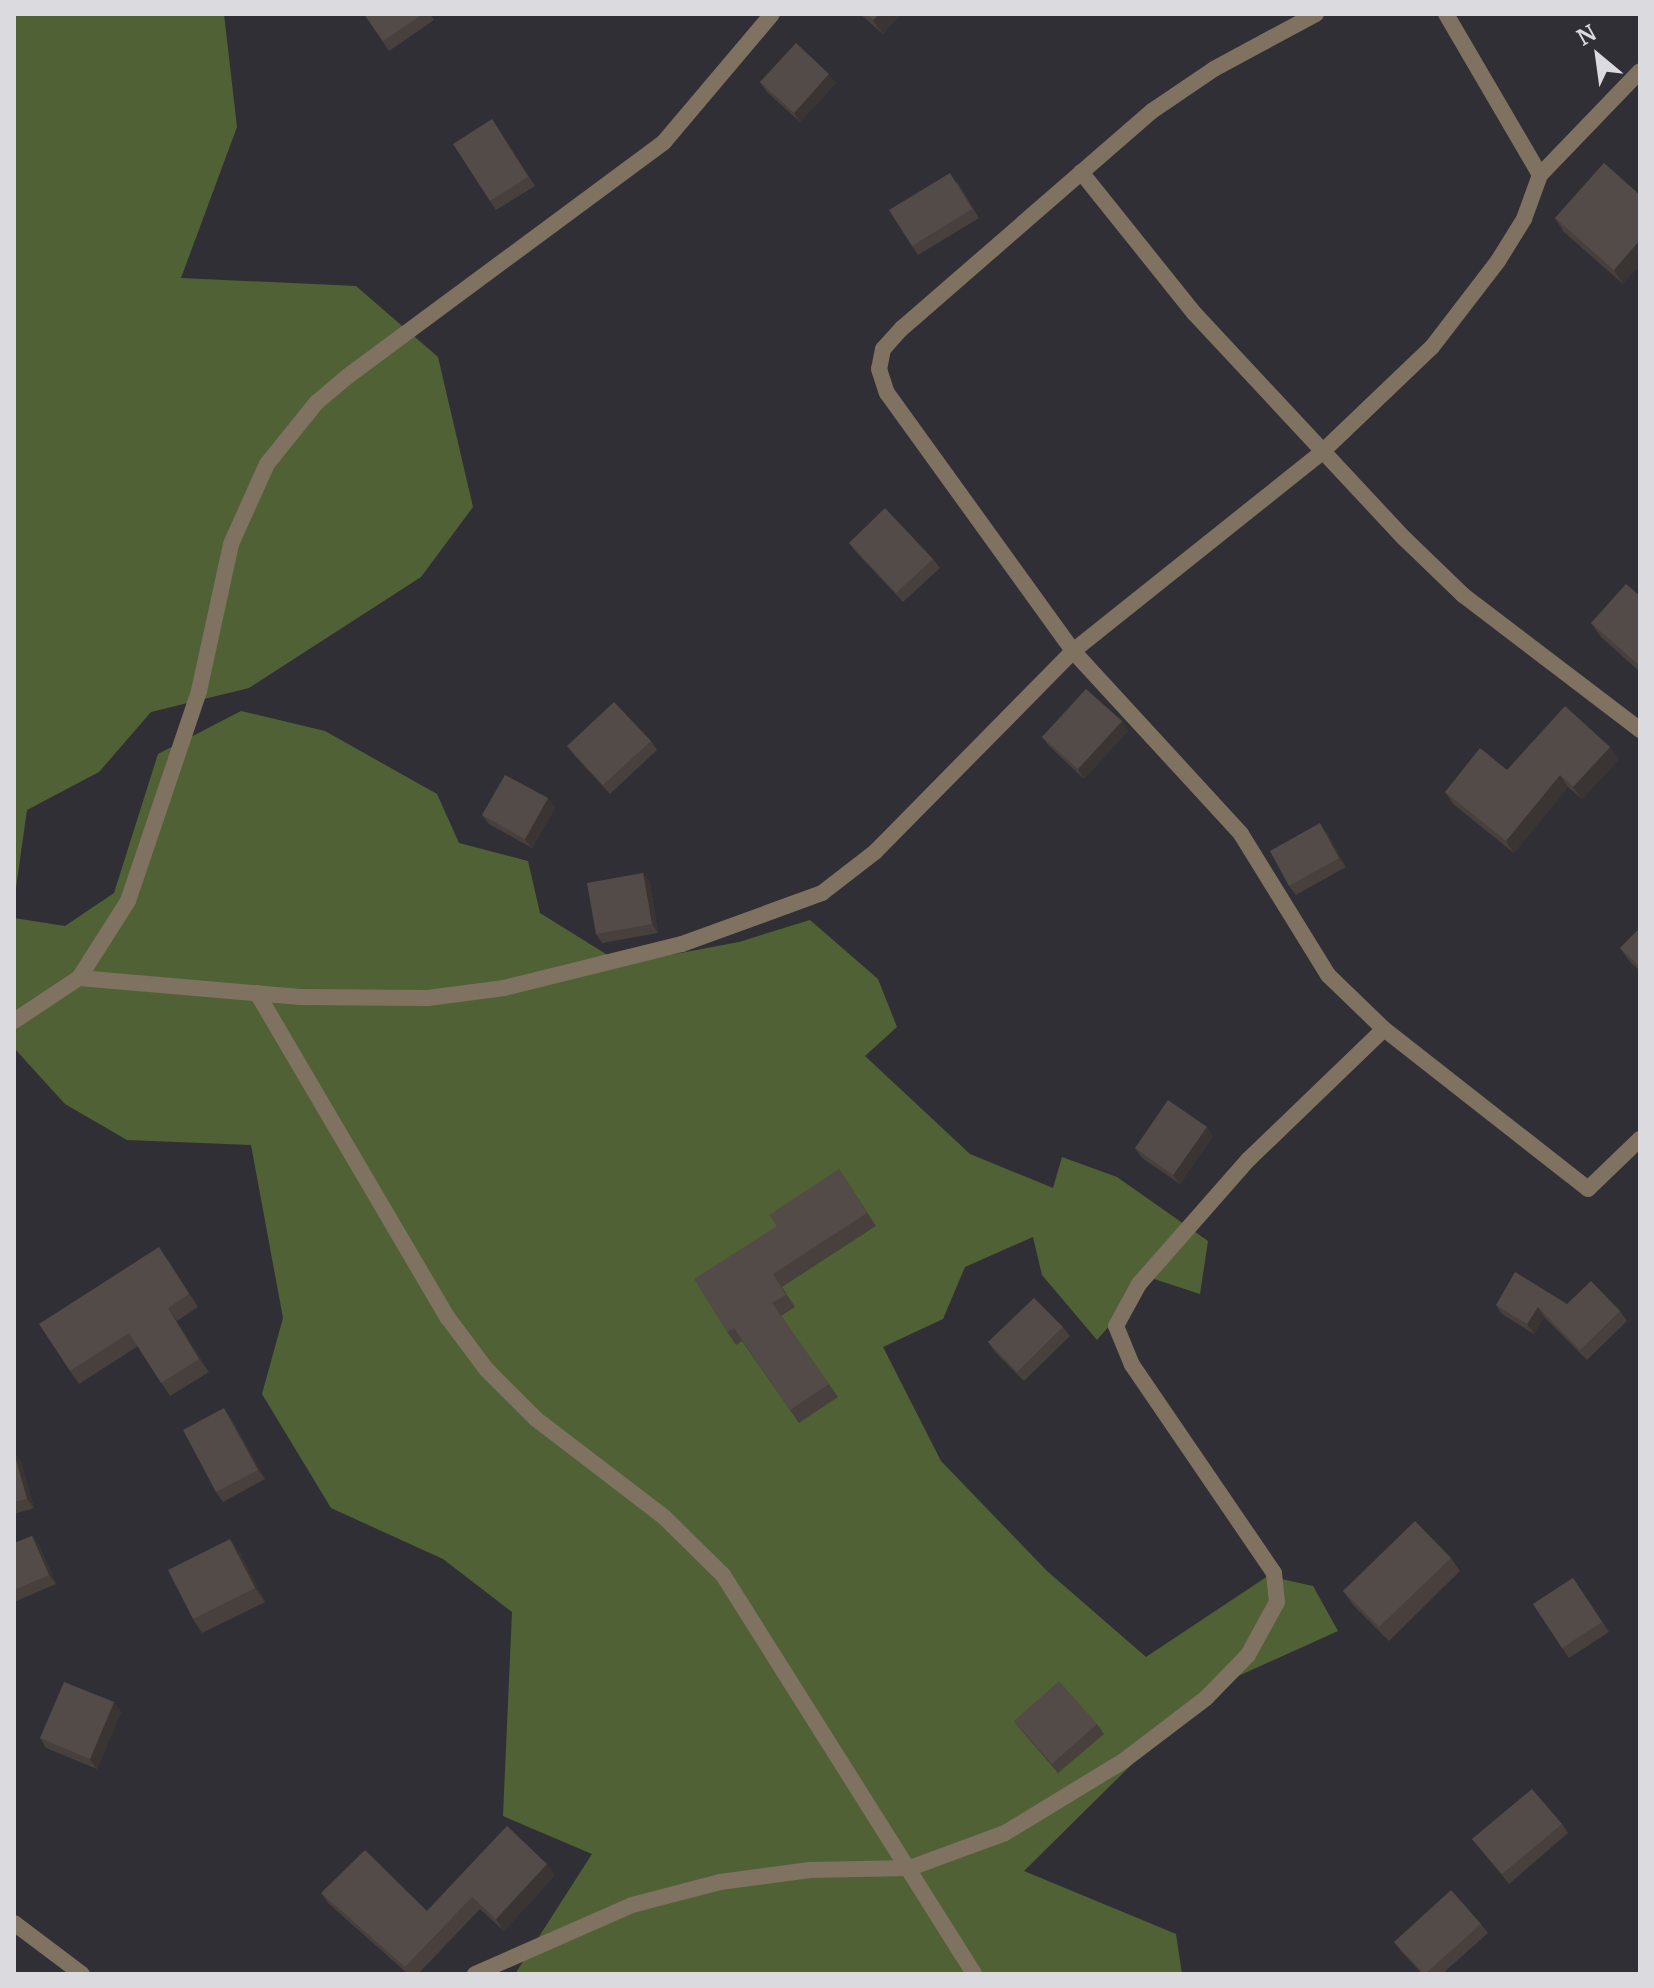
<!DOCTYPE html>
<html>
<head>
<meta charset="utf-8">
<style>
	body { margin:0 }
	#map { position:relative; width:1654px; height:1988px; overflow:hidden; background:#312f36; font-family:Merriweather,serif }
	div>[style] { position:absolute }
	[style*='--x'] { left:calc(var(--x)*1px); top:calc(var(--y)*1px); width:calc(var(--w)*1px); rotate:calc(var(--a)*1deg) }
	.forest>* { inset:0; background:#506235 }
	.street>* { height:16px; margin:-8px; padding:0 8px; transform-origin:8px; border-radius:8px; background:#7f7260 }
	.wall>* { inset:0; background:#47403d }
	.shaded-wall>* { inset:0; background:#3a3432 }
	.building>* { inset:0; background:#534b47 }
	span { translate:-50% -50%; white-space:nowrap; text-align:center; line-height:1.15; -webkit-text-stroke:8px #312f36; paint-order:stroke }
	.frame { position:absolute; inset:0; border:16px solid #dbdade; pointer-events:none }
	.north { position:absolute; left:1558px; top:16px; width:80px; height:80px; -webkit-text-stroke:6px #312f36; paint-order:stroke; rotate:331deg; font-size:22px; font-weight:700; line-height:32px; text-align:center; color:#dbdade }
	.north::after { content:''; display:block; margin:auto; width:28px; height:36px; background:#dbdade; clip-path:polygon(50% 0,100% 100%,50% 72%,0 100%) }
</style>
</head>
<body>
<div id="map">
	<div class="forest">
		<i style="clip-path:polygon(14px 14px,224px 14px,237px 127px,181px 278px,356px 286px,438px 357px,473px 507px,421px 577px,249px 688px,151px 712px,99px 772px,27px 810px,14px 902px)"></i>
		<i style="clip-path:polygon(241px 711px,325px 731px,437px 794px,459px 843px,528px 861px,540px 913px,622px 964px,739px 942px,810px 920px,878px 979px,897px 1027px,865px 1056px,970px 1154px,1053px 1188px,1062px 1157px,1117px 1177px,1208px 1241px,1200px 1294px,1151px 1278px,1097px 1340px,1042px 1275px,1033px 1237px,965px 1267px,943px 1319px,883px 1347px,941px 1461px,1047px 1571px,1146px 1657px,1268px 1576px,1313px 1586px,1338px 1631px,1207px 1690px,1024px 1871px,1176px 1934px,1182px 1974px,515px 1974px,592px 1854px,503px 1816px,512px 1612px,443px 1559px,331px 1508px,262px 1394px,283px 1318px,251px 1145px,127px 1140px,65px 1104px,14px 1048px,14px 918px,65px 926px,114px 893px,158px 754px)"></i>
	</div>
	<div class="street">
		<i style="--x:1316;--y:14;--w:116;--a:151.7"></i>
		<i style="--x:1214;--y:69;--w:75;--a:145.9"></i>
		<i style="--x:1152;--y:111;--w:331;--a:139"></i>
		<i style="--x:902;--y:328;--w:28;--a:132"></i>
		<i style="--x:883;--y:349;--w:20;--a:101"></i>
		<i style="--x:879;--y:369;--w:25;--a:72"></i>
		<i style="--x:887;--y:393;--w:318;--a:54.2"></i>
		<i style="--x:1073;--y:651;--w:248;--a:47.4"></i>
		<i style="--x:1241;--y:834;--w:166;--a:58.3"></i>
		<i style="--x:1328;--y:975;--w:78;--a:44"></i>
		<i style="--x:1384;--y:1029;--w:259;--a:38.1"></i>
		<i style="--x:1588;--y:1189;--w:72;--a:-43.9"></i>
		<i style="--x:1446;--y:14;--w:186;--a:59.7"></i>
		<i style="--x:1081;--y:172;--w:181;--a:51.3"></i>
		<i style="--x:1194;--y:313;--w:309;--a:47"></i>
		<i style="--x:1405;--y:539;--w:81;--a:44"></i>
		<i style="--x:1463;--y:595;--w:223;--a:37.3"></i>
		<i style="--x:79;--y:978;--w:222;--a:4.9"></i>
		<i style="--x:300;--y:997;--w:128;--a:0.4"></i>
		<i style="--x:428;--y:998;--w:77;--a:-7.5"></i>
		<i style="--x:504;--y:988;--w:183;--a:-13.9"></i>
		<i style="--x:682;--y:944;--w:149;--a:-20"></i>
		<i style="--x:822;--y:893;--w:67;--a:-37.7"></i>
		<i style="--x:875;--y:852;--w:282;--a:-45.4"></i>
		<i style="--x:1073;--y:651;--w:317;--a:-38.6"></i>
		<i style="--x:1321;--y:453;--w:153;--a:-43.7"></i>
		<i style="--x:1432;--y:347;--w:108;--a:-52.5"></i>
		<i style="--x:1498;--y:261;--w:49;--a:-58.2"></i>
		<i style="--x:1524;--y:219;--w:47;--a:-70"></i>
		<i style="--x:1540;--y:175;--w:144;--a:-46.1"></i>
		<i style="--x:257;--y:993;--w:377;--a:59.6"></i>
		<i style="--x:448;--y:1318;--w:64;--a:53.3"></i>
		<i style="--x:486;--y:1369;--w:71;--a:45"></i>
		<i style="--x:536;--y:1419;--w:161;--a:37.4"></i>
		<i style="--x:664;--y:1517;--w:83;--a:44.5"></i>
		<i style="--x:723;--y:1575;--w:471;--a:57.8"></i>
		<i style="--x:14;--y:1021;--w:78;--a:-33.5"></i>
		<i style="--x:79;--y:978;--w:91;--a:-57.5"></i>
		<i style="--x:128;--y:901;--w:222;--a:-71.3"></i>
		<i style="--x:199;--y:691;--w:150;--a:-77.7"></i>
		<i style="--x:231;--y:544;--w:88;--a:-65.8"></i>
		<i style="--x:267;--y:464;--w:78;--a:-51.2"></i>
		<i style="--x:316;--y:403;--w:42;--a:-40.2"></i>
		<i style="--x:348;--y:376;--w:393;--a:-36.5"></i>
		<i style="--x:664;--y:142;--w:167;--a:-49.8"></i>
		<i style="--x:14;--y:1923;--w:85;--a:36.9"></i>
		<i style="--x:475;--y:1974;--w:171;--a:-23.7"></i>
		<i style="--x:632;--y:1905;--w:91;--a:-14.6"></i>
		<i style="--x:720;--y:1882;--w:91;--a:-7.6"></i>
		<i style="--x:810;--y:1870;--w:100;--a:-1.1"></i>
		<i style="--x:910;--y:1868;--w:101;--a:-20.2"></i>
		<i style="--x:1005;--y:1833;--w:137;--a:-31.3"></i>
		<i style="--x:1122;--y:1762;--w:106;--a:-37.3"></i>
		<i style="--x:1206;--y:1698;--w:60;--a:-45.7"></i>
		<i style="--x:1248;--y:1655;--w:60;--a:-61.3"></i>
		<i style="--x:1277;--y:1602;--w:29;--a:-96"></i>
		<i style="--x:1274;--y:1573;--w:252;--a:-124.3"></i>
		<i style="--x:1132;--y:1365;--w:42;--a:-112.3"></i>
		<i style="--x:1116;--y:1326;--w:48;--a:-61.3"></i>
		<i style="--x:1139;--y:1284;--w:167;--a:-48.7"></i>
		<i style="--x:1249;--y:1159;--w:187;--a:-43.9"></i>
	</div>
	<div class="wall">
		<i style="clip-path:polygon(364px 14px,430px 14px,434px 20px,389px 51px)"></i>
		<i style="clip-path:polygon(860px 14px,901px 14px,883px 34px)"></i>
		<i style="clip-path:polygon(760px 82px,836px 83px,800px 122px,767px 92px)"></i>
		<i style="clip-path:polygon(492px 119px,535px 186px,496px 210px,490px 201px)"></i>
		<i style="clip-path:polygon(1604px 163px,1623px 284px,1564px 232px,1555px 218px)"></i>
		<i style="clip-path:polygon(957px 182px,979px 218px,918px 255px,912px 246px)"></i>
		<i style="clip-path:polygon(849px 543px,933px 559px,940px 568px,903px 602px,856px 552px)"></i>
		<i style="clip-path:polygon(1640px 596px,1640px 672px,1601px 637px,1591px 623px)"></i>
		<i style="clip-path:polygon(1122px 721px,1128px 731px,1084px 779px,1049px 746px,1042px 737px)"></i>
		<i style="clip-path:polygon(651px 741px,657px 750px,610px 794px,574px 755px,567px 746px)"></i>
		<i style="clip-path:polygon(1610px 747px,1619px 759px,1582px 799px,1568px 787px,1514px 853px,1453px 804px,1445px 792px,1507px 770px)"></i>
		<i style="clip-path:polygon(548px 798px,555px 808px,532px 848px,489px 824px,482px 815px)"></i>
		<i style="clip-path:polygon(1327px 833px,1346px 867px,1296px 895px,1289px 886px)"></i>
		<i style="clip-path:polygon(643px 873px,650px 883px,658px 933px,602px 943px,596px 934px)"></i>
		<i style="clip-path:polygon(1640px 928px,1640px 971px,1630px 962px,1620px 948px)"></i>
		<i style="clip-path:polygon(1213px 1136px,1180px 1184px,1142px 1158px,1135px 1148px)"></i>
		<i style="clip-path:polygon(839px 1169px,876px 1226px,782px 1287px,795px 1307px,781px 1316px,838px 1397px,799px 1423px,742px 1341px,736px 1345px,727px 1332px,777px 1226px)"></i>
		<i style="clip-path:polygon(168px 1260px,198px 1307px,177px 1321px,209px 1372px,170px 1396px,138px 1346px,79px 1384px,70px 1371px)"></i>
		<i style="clip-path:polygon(1567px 1304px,1620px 1311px,1627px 1321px,1587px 1360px,1544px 1317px,1534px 1334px,1502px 1314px,1496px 1305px)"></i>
		<i style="clip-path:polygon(1063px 1327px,1070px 1336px,1024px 1381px,995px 1352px,988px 1342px)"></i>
		<i style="clip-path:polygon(231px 1418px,265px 1479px,223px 1502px,216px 1492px)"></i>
		<i style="clip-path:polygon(14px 1453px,21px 1462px,34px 1508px,14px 1514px)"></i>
		<i style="clip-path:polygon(32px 1536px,39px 1545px,56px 1584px,14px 1602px,14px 1543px)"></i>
		<i style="clip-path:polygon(240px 1553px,265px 1602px,202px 1633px,193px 1619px)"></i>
		<i style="clip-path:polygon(1451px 1558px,1460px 1571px,1389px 1641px,1353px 1605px,1343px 1591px)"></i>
		<i style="clip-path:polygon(1573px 1578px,1609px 1632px,1569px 1658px,1533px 1604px)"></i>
		<i style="clip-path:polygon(114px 1702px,121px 1712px,97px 1769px,46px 1748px,40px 1738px)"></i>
		<i style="clip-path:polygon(1014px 1721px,1097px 1724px,1104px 1734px,1058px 1773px,1021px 1730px)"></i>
		<i style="clip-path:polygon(1562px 1824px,1568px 1833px,1509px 1884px,1472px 1839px)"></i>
		<i style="clip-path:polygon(507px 1826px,555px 1875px,504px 1931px,480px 1909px,418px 1974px,408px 1974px,329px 1904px,321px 1893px,427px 1911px)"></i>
		<i style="clip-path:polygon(1481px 1924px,1488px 1933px,1442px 1974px,1422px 1974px,1401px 1951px,1394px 1942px)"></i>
	</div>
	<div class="shaded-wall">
		<i style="clip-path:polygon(879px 14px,901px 14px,883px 34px,873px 20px)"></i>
		<i style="clip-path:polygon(829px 74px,836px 83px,800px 122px,794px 113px)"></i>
		<i style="clip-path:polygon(1640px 240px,1640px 265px,1623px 284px,1614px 270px)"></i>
		<i style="clip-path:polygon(1122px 721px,1128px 731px,1084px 779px,1078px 769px)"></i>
		<i style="clip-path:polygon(1610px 747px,1619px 759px,1582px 799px,1573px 787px)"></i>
		<i style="clip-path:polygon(1560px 775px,1568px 787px,1514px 853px,1506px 841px)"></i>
		<i style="clip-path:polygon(548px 798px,555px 808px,532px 848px,525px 839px)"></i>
		<i style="clip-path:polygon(1320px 823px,1327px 833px,1346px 867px,1339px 858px)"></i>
		<i style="clip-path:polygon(643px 873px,650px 883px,658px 933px,652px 924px)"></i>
		<i style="clip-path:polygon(1207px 1127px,1213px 1136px,1180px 1184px,1173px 1175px)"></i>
		<i style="clip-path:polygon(1538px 1307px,1544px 1317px,1534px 1334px,1527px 1324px)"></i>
		<i style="clip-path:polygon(168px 1308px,177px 1321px,209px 1372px,199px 1359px)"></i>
		<i style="clip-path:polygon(224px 1408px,231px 1418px,265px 1479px,258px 1470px)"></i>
		<i style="clip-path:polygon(14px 1453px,21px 1462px,34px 1508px,27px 1499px)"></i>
		<i style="clip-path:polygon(32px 1536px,39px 1545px,56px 1584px,49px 1575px)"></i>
		<i style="clip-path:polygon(230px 1539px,240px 1553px,265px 1602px,255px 1588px)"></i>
		<i style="clip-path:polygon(114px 1702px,121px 1712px,97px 1769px,90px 1759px)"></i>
		<i style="clip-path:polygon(547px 1864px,555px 1875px,504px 1931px,496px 1919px)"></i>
	</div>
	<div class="building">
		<i style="clip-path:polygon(364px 14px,423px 14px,383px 41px)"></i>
		<i style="clip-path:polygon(866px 14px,879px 14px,873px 20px)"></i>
		<i style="clip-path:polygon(796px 43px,829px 74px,794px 113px,760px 82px)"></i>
		<i style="clip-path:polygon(492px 119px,528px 177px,490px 201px,453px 144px)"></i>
		<i style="clip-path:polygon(1604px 163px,1640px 195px,1640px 240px,1614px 270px,1555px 218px)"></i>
		<i style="clip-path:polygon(950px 173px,972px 209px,912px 246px,889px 210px)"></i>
		<i style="clip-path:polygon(885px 508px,933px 559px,896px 593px,849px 543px)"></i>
		<i style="clip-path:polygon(1626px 584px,1640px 596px,1640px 666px,1591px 623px)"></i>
		<i style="clip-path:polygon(1086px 689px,1122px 721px,1078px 769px,1042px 737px)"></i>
		<i style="clip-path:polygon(614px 702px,651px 741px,603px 785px,567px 746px)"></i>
		<i style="clip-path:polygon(1565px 706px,1610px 747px,1573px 787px,1560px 775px,1506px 841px,1445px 792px,1480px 748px,1507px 770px)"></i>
		<i style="clip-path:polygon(505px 775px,548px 798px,525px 839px,482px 815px)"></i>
		<i style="clip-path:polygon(1320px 823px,1339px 858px,1289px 886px,1270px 851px)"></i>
		<i style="clip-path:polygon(643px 873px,652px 924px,596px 934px,587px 883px)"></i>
		<i style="clip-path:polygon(1640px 928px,1640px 967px,1620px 948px)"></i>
		<i style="clip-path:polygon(1168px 1100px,1207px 1127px,1173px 1175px,1135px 1148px)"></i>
		<i style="clip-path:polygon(839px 1169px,867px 1213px,773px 1274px,786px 1295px,772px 1303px,829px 1384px,790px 1410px,734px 1328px,727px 1332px,694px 1279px,777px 1226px,769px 1215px)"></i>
		<i style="clip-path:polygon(159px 1247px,189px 1294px,168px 1308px,199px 1359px,161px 1383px,129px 1333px,70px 1371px,39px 1324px)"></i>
		<i style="clip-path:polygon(1515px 1272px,1567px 1304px,1591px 1281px,1620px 1311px,1580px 1350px,1538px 1307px,1527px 1324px,1496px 1305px)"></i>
		<i style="clip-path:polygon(1034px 1298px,1063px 1327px,1017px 1372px,988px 1342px)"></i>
		<i style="clip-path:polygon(224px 1408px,258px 1470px,216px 1492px,183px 1430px)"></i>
		<i style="clip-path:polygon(14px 1453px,27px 1499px,14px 1502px)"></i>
		<i style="clip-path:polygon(1415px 1521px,1451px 1558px,1379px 1627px,1343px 1591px)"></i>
		<i style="clip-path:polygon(32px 1536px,49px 1575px,14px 1590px,14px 1543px)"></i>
		<i style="clip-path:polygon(230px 1539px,255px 1588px,193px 1619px,168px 1570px)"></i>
		<i style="clip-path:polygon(1573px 1578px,1602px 1622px,1562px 1648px,1533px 1604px)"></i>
		<i style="clip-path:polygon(1059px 1681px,1097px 1724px,1052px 1764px,1014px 1721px)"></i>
		<i style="clip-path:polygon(64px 1682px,114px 1702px,90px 1759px,40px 1738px)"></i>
		<i style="clip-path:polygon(1532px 1789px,1562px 1824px,1502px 1874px,1472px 1839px)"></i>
		<i style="clip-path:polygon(507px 1826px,547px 1864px,496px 1919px,472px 1897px,405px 1967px,321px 1893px,365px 1850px,427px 1911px)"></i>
		<i style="clip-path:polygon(1451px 1890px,1481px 1924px,1425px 1974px,1424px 1974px,1394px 1942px)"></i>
	</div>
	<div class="frame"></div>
	<div class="north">N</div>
</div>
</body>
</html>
